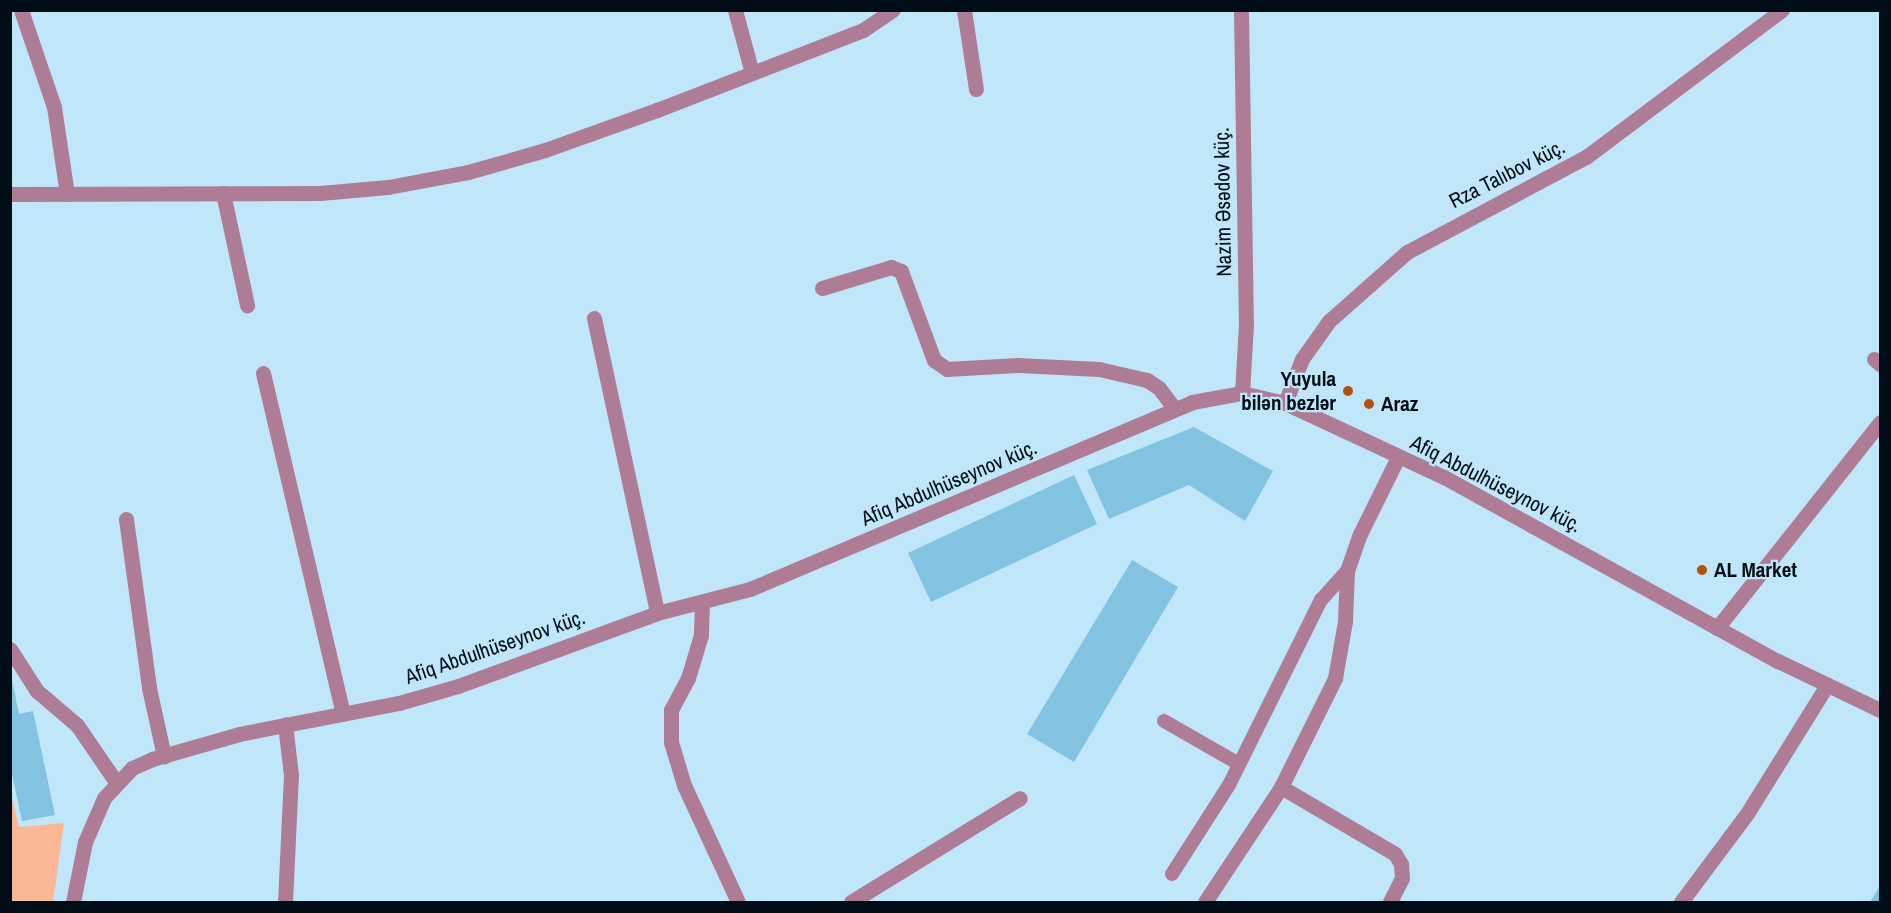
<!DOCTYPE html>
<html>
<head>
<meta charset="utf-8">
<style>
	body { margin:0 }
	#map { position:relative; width:1891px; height:913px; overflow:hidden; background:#c0e7f9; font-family:"Archivo Narrow",sans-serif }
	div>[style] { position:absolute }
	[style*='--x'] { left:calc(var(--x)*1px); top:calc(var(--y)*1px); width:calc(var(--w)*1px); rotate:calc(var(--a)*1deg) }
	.green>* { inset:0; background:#fbb795 }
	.building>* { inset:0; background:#81c3e0 }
	.service>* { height:14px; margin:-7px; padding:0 7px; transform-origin:7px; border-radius:7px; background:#af7c95 }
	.minor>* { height:15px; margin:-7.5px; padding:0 7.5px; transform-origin:7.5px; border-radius:7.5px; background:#af7c95 }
	.tertiary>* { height:15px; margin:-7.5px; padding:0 7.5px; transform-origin:7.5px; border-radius:7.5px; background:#af7c95 }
	.dots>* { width:16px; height:16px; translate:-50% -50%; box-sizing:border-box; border:3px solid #c0e7f9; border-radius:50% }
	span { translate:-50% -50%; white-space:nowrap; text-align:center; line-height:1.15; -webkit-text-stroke:4.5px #c0e7f9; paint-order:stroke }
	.street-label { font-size:21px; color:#000d16 }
	.poi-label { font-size:21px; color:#000d16; font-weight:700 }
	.right { translate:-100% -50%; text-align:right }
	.left { translate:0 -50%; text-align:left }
	.frame { position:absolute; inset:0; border:12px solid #000d16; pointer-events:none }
</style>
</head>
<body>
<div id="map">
	<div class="green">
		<i style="clip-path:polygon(10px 791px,19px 827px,64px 823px,53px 902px,11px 902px)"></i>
	</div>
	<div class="building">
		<i style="clip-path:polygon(1194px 427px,1273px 471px,1245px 521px,1189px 485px,1109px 519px,1087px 470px)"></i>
		<i style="clip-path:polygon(1074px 475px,1097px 524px,931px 602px,908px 553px)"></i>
		<i style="clip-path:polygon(1132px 560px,1178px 587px,1074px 762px,1027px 734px)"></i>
		<i style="clip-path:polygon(12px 680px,19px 714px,33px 711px,55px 815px,22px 821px,10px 765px)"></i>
		<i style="clip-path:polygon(1880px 886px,1880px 902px,1870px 902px)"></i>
	</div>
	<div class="service">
		<i style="--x:1164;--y:721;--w:86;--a:29.8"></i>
		<i style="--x:1172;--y:874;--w:106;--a:-57.4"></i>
		<i style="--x:1229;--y:785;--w:207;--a:-63.6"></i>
		<i style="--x:1321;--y:600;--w:39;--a:-48"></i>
	</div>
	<div class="minor">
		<i style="--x:21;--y:10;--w:102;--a:71.2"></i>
		<i style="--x:54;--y:107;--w:88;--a:81.5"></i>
		<i style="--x:735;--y:10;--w:65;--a:74.9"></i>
		<i style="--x:964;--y:10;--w:80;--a:81.4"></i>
		<i style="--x:223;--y:193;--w:115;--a:77.9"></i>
		<i style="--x:10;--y:194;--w:310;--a:-0.2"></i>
		<i style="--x:320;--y:193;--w:68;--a:-5"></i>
		<i style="--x:388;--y:187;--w:81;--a:-10.6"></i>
		<i style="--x:468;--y:172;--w:80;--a:-15.9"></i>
		<i style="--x:545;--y:150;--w:119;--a:-19.7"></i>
		<i style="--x:657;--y:110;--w:221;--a:-21.2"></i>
		<i style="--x:863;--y:30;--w:36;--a:-34"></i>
		<i style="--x:822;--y:288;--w:72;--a:-16.9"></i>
		<i style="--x:891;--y:267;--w:11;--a:22"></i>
		<i style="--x:901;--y:271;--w:95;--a:69.7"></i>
		<i style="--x:934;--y:360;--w:16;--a:35"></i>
		<i style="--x:947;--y:369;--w:71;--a:-3.2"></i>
		<i style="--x:1018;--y:365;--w:81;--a:2.8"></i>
		<i style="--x:1099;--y:369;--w:49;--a:12.9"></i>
		<i style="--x:1147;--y:380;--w:14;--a:34"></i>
		<i style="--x:1159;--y:388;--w:26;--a:53"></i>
		<i style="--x:594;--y:318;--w:302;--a:77.9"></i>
		<i style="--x:1874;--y:359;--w:8;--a:40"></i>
		<i style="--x:263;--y:373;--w:350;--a:76.8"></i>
		<i style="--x:1285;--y:403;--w:47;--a:-68.9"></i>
		<i style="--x:1302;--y:359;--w:47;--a:-54.6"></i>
		<i style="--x:1329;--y:321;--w:104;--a:-41.5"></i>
		<i style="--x:1407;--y:252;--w:203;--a:-28"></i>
		<i style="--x:1586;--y:157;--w:245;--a:-36.9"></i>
		<i style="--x:126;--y:519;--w:171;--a:82.2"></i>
		<i style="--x:149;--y:688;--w:70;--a:77.6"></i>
		<i style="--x:702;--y:603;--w:32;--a:92"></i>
		<i style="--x:701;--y:635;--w:45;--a:106.8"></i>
		<i style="--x:688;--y:678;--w:36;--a:118"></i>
		<i style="--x:671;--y:710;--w:32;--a:90"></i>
		<i style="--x:671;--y:742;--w:45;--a:73.2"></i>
		<i style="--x:684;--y:785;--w:129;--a:65.2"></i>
		<i style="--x:1717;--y:628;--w:263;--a:-51.6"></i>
		<i style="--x:10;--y:649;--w:50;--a:57.3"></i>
		<i style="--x:37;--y:691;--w:52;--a:40.4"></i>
		<i style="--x:77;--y:725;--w:69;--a:55.6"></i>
		<i style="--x:1281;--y:787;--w:132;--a:30.4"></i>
		<i style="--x:1395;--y:854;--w:12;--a:59"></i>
		<i style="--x:1401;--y:864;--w:14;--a:86"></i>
		<i style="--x:1402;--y:878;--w:27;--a:117"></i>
		<i style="--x:285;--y:902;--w:127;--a:-87.3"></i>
		<i style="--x:291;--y:775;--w:51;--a:-96.7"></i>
		<i style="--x:851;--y:902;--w:198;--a:-31.6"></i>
		<i style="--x:1205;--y:902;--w:138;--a:-56.5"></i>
		<i style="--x:1281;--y:787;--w:122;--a:-63.6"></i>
		<i style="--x:1335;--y:678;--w:58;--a:-80"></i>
		<i style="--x:1345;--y:621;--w:50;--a:-87.7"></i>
		<i style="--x:1347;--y:571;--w:39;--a:-71"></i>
		<i style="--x:1360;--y:534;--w:86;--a:-63.7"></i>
		<i style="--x:1681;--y:902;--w:112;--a:-53.3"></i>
		<i style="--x:1748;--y:812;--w:150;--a:-58.1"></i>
	</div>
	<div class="tertiary">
		<i style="--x:1241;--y:10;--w:314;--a:89.1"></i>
		<i style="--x:1246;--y:324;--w:69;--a:93.3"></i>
		<i style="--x:73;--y:902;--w:61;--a:-78.7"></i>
		<i style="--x:85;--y:842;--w:48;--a:-66.6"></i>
		<i style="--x:104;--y:798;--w:41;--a:-47"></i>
		<i style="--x:132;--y:768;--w:22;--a:-24"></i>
		<i style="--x:152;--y:759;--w:91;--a:-16"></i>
		<i style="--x:239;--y:734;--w:163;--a:-11"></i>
		<i style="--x:399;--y:703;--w:61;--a:-16.1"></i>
		<i style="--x:458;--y:686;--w:212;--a:-20.1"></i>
		<i style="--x:657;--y:613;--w:96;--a:-14.5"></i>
		<i style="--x:750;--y:589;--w:480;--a:-22.9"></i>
		<i style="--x:1192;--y:402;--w:51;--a:-10.2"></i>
		<i style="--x:1242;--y:393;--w:44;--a:13.1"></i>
		<i style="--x:1285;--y:403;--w:175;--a:25"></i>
		<i style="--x:1444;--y:477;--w:381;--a:28.9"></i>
		<i style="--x:1778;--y:661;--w:113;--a:25.7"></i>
	</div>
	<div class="dots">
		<i style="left:1348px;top:391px;background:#b2510d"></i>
		<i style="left:1369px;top:404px;background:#b2510d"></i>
		<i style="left:1702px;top:570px;background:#b2510d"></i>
	</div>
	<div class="street-label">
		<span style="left:1507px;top:174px;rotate:-27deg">Rza Talıbov küç.</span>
		<span style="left:1223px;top:202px;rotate:-91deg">Nazim Əsədov küç.</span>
		<span style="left:949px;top:483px;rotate:-23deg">Afiq Abdulhüseynov küç.</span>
		<span style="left:1496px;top:484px;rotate:27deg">Afiq Abdulhüseynov küç.</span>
		<span style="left:495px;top:647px;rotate:-19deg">Afiq Abdulhüseynov küç.</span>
	</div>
	<div class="poi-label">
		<span class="right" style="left:1336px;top:391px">Yuyula<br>bilən bezlər</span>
		<span class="left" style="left:1381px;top:404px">Araz</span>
		<span class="left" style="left:1714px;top:570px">AL Market</span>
	</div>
	<div class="frame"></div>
</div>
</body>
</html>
